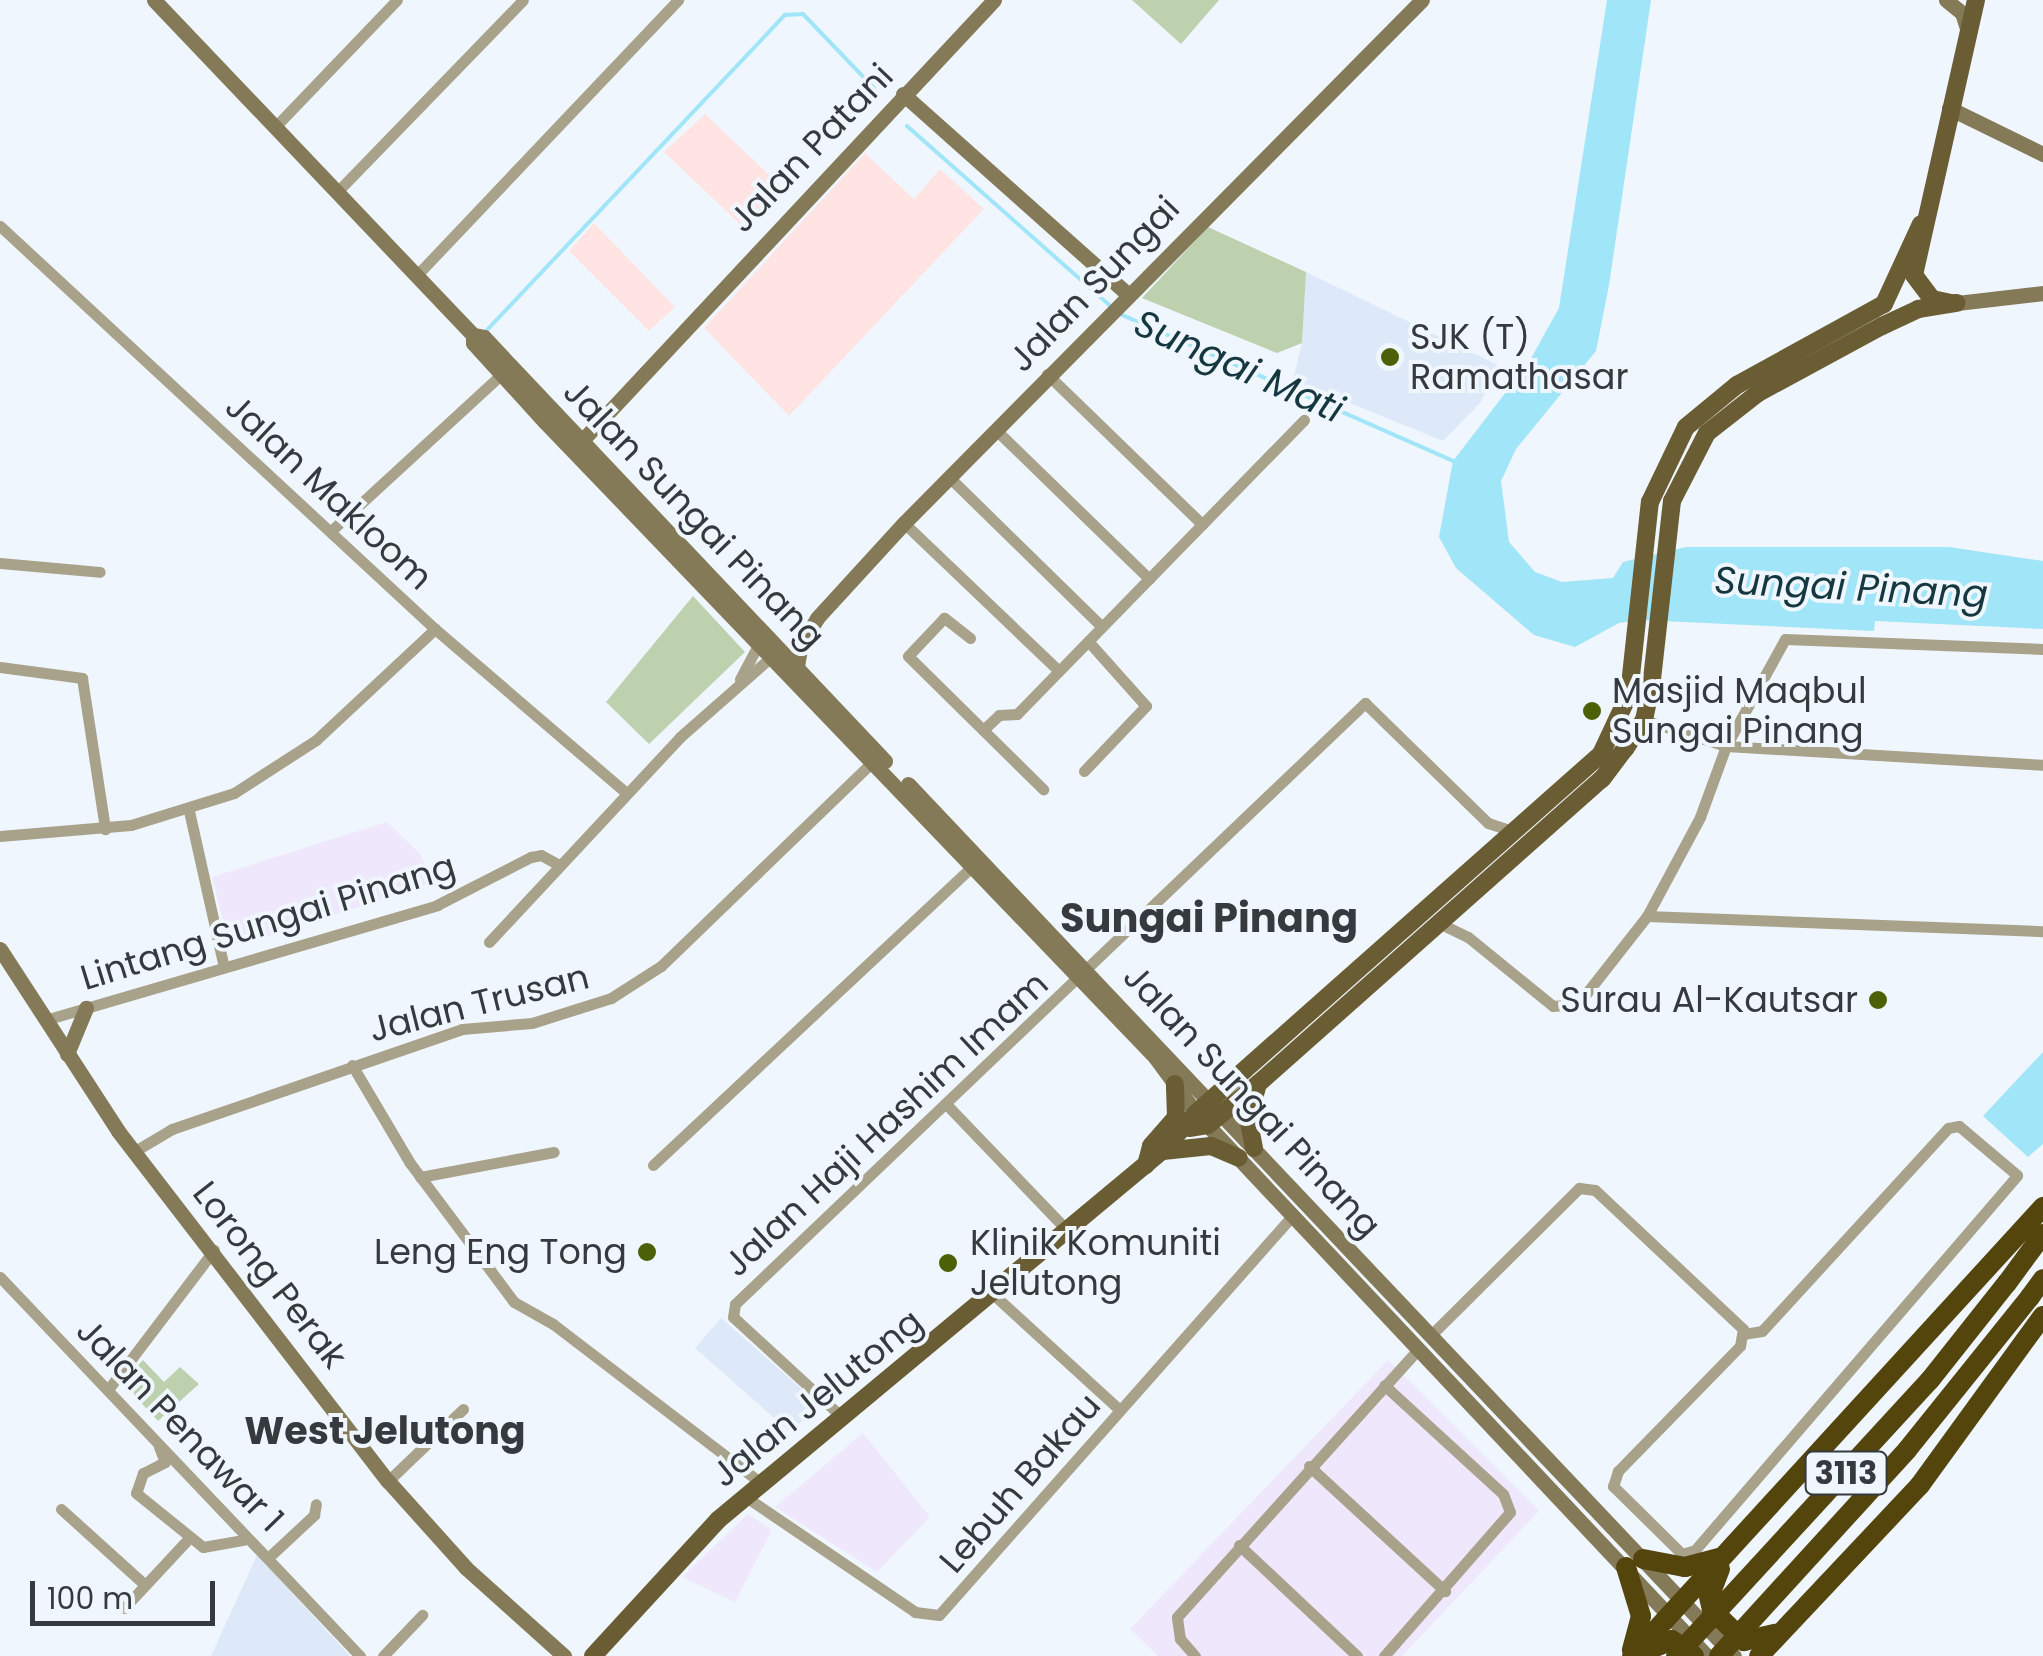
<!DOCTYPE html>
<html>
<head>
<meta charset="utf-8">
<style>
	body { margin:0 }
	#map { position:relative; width:2043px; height:1656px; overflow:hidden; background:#eff6fd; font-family:Poppins,sans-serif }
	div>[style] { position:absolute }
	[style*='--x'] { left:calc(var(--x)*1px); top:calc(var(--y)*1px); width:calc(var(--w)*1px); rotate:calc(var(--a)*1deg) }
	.commercial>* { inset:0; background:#efe7fc }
	.industrial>* { inset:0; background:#ffe4e3 }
	.built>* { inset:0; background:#dde9f9 }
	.green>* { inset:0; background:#bdd1af }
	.water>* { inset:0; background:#a0e5f8 }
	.stream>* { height:4px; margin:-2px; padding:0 2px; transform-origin:2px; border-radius:2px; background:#a0e5f8 }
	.street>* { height:11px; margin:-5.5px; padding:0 5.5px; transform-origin:5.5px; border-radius:5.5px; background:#a9a28b }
	.secondary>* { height:15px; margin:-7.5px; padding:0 7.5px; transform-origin:7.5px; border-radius:7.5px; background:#847a58 }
	.primary>* { height:18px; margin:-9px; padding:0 9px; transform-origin:9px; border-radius:9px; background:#6a5d33 }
	.highway>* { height:20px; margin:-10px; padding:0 10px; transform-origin:10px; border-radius:10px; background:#54450d }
	.highway-bridge>* { height:20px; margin:-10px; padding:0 10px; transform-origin:10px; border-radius:10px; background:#54450d }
	.dots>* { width:28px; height:28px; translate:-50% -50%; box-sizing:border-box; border:5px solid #eff6fd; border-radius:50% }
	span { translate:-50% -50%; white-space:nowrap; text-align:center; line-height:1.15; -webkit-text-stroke:8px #eff6fd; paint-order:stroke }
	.shield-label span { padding:2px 8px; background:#eff6fd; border:2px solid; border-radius:8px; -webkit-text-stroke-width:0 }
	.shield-label { font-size:32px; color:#36393d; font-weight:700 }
	.street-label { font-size:35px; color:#36393d }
	.poi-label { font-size:35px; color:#36393d }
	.left { translate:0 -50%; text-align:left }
	.right { translate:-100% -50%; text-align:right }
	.water-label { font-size:38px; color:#15373f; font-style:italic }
	.neighbourhood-label { font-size:38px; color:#36393d; font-weight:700 }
	.quarter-label { font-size:40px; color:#36393d; font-weight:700 }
	.scale { position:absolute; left:30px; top:1581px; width:185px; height:45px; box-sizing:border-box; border:5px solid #36393d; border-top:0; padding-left:12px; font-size:30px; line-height:35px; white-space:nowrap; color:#36393d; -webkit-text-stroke:8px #eff6fd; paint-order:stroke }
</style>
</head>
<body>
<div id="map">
	<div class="commercial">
		<i style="clip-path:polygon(387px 822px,420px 854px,434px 882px,245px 944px,227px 936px,212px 877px)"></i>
		<i style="clip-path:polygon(1388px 1360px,1539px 1511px,1402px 1656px,1158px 1656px,1130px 1629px)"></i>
		<i style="clip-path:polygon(863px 1433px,930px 1517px,877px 1572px,775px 1507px)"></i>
		<i style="clip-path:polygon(748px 1514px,772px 1530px,735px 1602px,682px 1577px)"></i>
	</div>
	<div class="industrial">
		<i style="clip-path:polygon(705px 114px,784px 189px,745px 229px,664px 152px)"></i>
		<i style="clip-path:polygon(865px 153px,914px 199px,940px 169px,984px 209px,789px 416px,704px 328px)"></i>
		<i style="clip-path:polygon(594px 223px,675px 307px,649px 331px,569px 251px)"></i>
	</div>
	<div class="built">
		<i style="clip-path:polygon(1306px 272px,1498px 365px,1481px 402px,1443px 441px,1293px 380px,1302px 343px)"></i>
		<i style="clip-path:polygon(721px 1318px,820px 1405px,790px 1432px,695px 1348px)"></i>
		<i style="clip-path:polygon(257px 1555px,350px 1656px,211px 1656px)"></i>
	</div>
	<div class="green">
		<i style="clip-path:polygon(1132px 0,1219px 0,1181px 44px)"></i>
		<i style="clip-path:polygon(1208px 227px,1306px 272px,1302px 343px,1277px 353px,1142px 298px)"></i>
		<i style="clip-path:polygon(693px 596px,745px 652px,649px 744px,606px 702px)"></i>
		<i style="clip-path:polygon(143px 1360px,164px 1382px,180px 1367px,199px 1384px,158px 1421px,134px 1395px,132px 1372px)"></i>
	</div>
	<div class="water">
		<i style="clip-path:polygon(1607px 0,1651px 0,1609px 285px,1596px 351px,1516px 449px,1501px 481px,1509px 542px,1535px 572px,1562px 582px,1613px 578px,1623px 562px,1686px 547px,1949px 547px,2043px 561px,2043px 629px,1875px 621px,1874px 631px,1641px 620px,1619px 623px,1575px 647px,1534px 635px,1456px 568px,1439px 537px,1453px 461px,1529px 362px,1559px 308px)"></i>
		<i style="clip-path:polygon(2043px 1052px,2043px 1144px,2028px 1157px,1983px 1116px)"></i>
	</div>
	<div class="stream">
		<i style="--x:907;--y:126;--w:275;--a:41.5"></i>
		<i style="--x:1120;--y:314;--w:364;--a:23.8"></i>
		<i style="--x:487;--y:330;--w:434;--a:-46.6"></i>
		<i style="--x:785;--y:15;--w:18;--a:-3"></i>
		<i style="--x:803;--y:14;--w:103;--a:46.2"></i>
	</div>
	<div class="street">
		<i style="--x:275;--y:127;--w:176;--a:-46.2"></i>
		<i style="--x:337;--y:192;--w:267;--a:-45.9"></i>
		<i style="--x:0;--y:226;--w:593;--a:42.81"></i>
		<i style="--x:435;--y:629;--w:250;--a:40.6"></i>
		<i style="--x:416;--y:276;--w:381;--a:-46.5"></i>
		<i style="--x:1047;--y:374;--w:216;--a:44.1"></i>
		<i style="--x:995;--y:429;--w:215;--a:44.2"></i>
		<i style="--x:949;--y:477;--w:214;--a:44.4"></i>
		<i style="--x:904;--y:523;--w:214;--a:43.7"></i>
		<i style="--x:332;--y:530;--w:235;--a:-42.6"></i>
		<i style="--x:0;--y:563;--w:100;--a:5.1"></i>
		<i style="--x:970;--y:638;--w:33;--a:-142"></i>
		<i style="--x:944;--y:618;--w:52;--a:133.5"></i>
		<i style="--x:908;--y:656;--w:190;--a:44.6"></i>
		<i style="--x:0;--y:667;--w:83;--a:7.6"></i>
		<i style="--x:82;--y:678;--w:153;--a:81.3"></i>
		<i style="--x:740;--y:679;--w:40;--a:-62"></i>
		<i style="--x:1644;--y:720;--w:86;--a:17.6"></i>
		<i style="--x:1726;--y:746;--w:318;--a:3.4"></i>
		<i style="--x:983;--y:730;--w:22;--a:-43"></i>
		<i style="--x:999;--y:715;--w:18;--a:-3"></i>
		<i style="--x:1017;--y:714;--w:411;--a:-45.7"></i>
		<i style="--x:1084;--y:771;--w:90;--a:-46.4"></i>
		<i style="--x:1146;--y:706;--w:87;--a:-131.7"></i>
		<i style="--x:189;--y:811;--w:160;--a:77.4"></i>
		<i style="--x:0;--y:836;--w:131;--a:-4.8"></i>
		<i style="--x:131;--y:825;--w:108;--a:-17.3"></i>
		<i style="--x:234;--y:793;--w:98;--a:-32.9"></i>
		<i style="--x:316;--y:740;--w:163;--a:-43"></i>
		<i style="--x:1647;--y:916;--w:396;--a:2.2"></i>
		<i style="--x:1439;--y:923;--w:32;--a:26"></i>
		<i style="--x:1468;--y:937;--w:109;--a:39.1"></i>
		<i style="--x:1553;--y:1006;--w:25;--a:-5"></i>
		<i style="--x:1578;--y:1004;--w:112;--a:-51.9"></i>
		<i style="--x:1647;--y:916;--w:112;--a:-61.8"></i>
		<i style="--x:1700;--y:817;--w:76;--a:-69.9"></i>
		<i style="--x:1726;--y:746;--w:122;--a:-61.1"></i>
		<i style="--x:1785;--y:639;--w:258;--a:2.2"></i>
		<i style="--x:489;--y:942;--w:280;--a:-47"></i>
		<i style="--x:680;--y:737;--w:121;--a:-41.3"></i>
		<i style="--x:45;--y:1020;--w:409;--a:-16.3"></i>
		<i style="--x:437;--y:905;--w:106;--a:-27.1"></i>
		<i style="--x:531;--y:857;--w:10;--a:-11"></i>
		<i style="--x:541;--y:855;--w:21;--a:29"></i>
		<i style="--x:352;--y:1065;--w:114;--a:59.4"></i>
		<i style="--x:410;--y:1163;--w:174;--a:53.2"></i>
		<i style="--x:514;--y:1302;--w:45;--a:29.4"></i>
		<i style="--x:553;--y:1324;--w:263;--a:37.4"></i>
		<i style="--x:946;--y:1104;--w:165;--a:46.2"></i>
		<i style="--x:135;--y:1151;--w:43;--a:-30.7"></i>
		<i style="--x:172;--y:1129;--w:307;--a:-19"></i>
		<i style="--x:462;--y:1029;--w:70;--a:-4.9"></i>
		<i style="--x:532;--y:1023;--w:83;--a:-17.6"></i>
		<i style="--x:611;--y:998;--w:59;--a:-32.6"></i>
		<i style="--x:661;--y:966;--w:298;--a:-44"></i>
		<i style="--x:653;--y:1165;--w:441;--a:-43.1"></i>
		<i style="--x:420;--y:1177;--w:136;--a:-10.6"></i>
		<i style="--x:0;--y:1277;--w:523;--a:46.47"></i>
		<i style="--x:995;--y:1296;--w:169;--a:42.4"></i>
		<i style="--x:1431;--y:1335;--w:209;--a:-44.8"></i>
		<i style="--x:1579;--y:1188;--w:16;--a:7"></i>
		<i style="--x:1595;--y:1190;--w:203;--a:43.2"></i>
		<i style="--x:1743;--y:1329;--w:17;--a:100"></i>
		<i style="--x:1740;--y:1346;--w:175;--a:134.3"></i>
		<i style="--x:1618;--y:1471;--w:16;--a:108"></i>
		<i style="--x:1613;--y:1486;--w:97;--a:44.6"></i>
		<i style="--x:1682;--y:1554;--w:14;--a:-17"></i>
		<i style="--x:1695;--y:1550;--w:494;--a:-49.3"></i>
		<i style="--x:2017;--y:1175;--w:76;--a:-139.8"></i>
		<i style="--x:1959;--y:1126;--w:11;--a:170"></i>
		<i style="--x:1948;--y:1128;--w:275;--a:132.5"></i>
		<i style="--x:1762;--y:1331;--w:18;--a:171"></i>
		<i style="--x:110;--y:1387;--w:172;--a:-52.8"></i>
		<i style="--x:843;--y:1418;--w:149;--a:-137.4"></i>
		<i style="--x:733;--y:1317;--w:13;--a:-81"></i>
		<i style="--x:735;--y:1304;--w:871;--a:-43.65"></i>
		<i style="--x:1365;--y:703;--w:172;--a:44.3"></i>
		<i style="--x:1488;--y:823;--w:28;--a:18"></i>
		<i style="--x:159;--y:1447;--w:16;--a:68"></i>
		<i style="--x:165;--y:1462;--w:25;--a:153"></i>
		<i style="--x:143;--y:1473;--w:21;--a:109"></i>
		<i style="--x:136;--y:1493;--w:86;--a:38.9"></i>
		<i style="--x:203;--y:1547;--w:41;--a:-9.9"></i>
		<i style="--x:1309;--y:1466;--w:185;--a:42.6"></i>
		<i style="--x:388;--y:1481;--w:104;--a:-43.8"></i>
		<i style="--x:746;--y:1497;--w:204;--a:34.2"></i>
		<i style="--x:915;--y:1612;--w:24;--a:7"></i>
		<i style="--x:939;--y:1615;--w:534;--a:-48.49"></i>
		<i style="--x:61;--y:1509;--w:112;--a:42.1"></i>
		<i style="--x:1239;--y:1545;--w:162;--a:43.2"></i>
		<i style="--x:269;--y:1557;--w:62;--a:-43"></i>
		<i style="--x:314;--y:1515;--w:11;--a:-80"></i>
		<i style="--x:124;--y:1608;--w:96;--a:-47.1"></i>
		<i style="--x:383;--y:1656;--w:57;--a:-46.4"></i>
		<i style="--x:1195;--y:1656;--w:23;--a:-131"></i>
		<i style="--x:1180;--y:1639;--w:22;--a:-98"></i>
		<i style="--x:1177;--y:1617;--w:362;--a:-48"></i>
		<i style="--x:1384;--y:1656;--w:191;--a:-48.8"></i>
		<i style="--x:1510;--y:1512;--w:19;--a:-111"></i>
		<i style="--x:1503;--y:1494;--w:161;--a:-137.5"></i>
	</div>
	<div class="secondary">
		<i style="--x:154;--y:0;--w:463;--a:46.4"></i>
		<i style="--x:473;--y:335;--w:8;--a:90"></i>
		<i style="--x:473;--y:343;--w:107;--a:47.7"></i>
		<i style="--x:545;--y:422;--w:881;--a:46.15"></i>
		<i style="--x:1155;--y:1057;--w:69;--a:53.8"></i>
		<i style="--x:1196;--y:1113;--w:746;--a:46.74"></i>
		<i style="--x:1946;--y:0;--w:21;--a:39"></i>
		<i style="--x:1962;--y:13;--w:19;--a:72"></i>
		<i style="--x:903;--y:94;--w:299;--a:41.7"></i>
		<i style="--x:1949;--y:108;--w:105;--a:26.1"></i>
		<i style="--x:1957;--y:303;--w:87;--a:-6.6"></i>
		<i style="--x:473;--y:335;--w:11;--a:10"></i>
		<i style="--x:484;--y:337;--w:40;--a:47"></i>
		<i style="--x:511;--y:366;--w:544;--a:46.56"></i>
		<i style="--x:576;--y:447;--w:612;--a:-46.92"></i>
		<i style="--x:797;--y:666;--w:22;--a:-80"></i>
		<i style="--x:801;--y:644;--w:31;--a:-58"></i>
		<i style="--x:817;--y:618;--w:129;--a:-47.5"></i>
		<i style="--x:904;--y:523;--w:736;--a:-45.28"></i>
		<i style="--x:908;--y:784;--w:1201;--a:46.55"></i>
		<i style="--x:0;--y:949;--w:217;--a:57"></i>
		<i style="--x:118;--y:1131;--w:442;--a:52.4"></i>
		<i style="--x:388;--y:1481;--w:117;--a:48.1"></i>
		<i style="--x:466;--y:1568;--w:132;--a:41.9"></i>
		<i style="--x:67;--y:1054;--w:50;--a:-67.6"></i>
	</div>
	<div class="primary">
		<i style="--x:1951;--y:303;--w:19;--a:-168"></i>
		<i style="--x:1932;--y:299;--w:30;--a:-127"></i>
		<i style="--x:1914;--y:275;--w:282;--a:-77.3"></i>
		<i style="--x:1189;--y:1128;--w:19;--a:-9"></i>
		<i style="--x:1208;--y:1125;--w:66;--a:-39.5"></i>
		<i style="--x:1259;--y:1083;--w:458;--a:-41.6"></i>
		<i style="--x:1602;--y:779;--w:38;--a:-53"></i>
		<i style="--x:1625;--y:749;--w:35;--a:-57"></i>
		<i style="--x:1644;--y:720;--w:33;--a:-78"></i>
		<i style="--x:1651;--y:688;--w:188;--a:-83.6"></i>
		<i style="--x:1672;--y:501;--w:76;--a:-62.8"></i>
		<i style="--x:1707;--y:433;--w:65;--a:-38.1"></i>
		<i style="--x:1758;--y:393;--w:141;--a:-28.4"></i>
		<i style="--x:1882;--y:326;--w:40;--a:-25"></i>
		<i style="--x:1918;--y:309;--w:39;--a:-9"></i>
		<i style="--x:1254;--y:1148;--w:32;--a:-101"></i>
		<i style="--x:1248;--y:1117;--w:30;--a:-73"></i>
		<i style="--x:1163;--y:1151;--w:48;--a:-5.9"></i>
		<i style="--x:1211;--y:1146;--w:30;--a:23"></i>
		<i style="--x:1146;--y:1165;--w:20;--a:-75"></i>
		<i style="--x:1151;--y:1146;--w:38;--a:-49"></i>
		<i style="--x:1176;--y:1117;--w:33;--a:-92"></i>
		<i style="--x:593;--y:1656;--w:185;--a:-47.4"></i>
		<i style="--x:718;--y:1520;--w:577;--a:-39.73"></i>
		<i style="--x:1162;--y:1151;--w:51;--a:-48.2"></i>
		<i style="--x:1196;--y:1113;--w:541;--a:-41.55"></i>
		<i style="--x:1601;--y:754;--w:66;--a:-65"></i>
		<i style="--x:1629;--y:694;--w:193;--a:-83.8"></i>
		<i style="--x:1650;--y:502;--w:83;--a:-64.4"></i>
		<i style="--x:1686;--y:427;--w:66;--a:-39.5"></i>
		<i style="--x:1737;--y:385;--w:168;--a:-28.9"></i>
		<i style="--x:1884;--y:304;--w:88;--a:-65.2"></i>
	</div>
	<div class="highway">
		<i style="--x:2007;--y:1283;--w:61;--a:-53.7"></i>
		<i style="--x:2030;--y:1297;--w:22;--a:-54"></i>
		<i style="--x:1643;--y:1559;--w:43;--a:10.8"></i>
		<i style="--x:1685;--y:1567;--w:35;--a:-15"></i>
		<i style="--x:1626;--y:1567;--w:51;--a:73"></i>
		<i style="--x:1641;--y:1616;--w:35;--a:105"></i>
		<i style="--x:1720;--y:1569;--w:30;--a:111"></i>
		<i style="--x:1709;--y:1597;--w:13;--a:77"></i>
		<i style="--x:1712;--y:1610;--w:45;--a:44.1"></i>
		<i style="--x:1744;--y:1641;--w:32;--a:-13"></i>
		<i style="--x:1643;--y:1652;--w:31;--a:-22"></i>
		<i style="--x:1672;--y:1640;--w:27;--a:36"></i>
		<i style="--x:1632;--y:1656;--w:609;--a:-47.53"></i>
		<i style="--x:1759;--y:1656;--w:235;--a:-46.7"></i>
		<i style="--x:1920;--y:1485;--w:209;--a:-54"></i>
	</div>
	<div class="highway-bridge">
		<i style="--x:1676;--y:1656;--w:375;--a:-47.4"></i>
		<i style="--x:1930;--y:1380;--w:124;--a:-51.6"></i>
		<i style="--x:1719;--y:1656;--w:279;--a:-47.6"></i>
		<i style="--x:1907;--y:1450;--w:196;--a:-51.2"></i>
	</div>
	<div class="dots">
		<i style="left:1390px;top:357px;background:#4b6007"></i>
		<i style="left:1592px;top:711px;background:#4b6007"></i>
		<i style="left:1878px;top:1000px;background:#4b6007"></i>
		<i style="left:647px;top:1252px;background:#4b6007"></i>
		<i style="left:948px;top:1263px;background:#4b6007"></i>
	</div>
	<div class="shield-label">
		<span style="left:1846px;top:1473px">3113</span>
	</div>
	<div class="street-label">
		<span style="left:811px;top:148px;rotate:-46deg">Jalan Patani</span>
		<span style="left:1094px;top:284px;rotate:-46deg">Jalan Sungai</span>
		<span style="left:329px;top:492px;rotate:43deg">Jalan Makloom</span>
		<span style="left:694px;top:514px;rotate:46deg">Jalan Sungai Pinang</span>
		<span style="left:268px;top:922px;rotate:-17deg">Lintang Sungai Pinang</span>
		<span style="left:479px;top:1003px;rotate:-14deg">Jalan Trusan</span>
		<span style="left:1252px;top:1101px;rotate:47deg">Jalan Sungai Pinang</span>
		<span style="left:886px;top:1124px;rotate:-43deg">Jalan Haji Hashim Imam</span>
		<span style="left:270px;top:1275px;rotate:52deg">Lorong Perak</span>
		<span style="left:817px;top:1398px;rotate:-39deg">Jalan Jelutong</span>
		<span style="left:180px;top:1425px;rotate:46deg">Jalan Penawar 1</span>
		<span style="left:1020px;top:1483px;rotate:-49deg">Lebuh Bakau</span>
	</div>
	<div class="poi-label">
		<span class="left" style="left:1410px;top:357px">SJK (T)<br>Ramathasar</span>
		<span class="left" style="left:1612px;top:711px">Masjid Maqbul<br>Sungai Pinang</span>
		<span class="right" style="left:1858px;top:1000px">Surau Al-Kautsar</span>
		<span class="left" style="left:970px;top:1263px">Klinik Komuniti<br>Jelutong</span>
		<span class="right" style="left:627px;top:1252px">Leng Eng Tong</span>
	</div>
	<div class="water-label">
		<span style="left:1239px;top:366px;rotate:24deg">Sungai Mati</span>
		<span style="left:1851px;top:587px;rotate:3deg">Sungai Pinang</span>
	</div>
	<div class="neighbourhood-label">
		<span style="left:385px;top:1431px">West Jelutong</span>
	</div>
	<div class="quarter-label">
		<span style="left:1209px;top:918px">Sungai Pinang</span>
	</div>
	<div class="scale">100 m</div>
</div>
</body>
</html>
